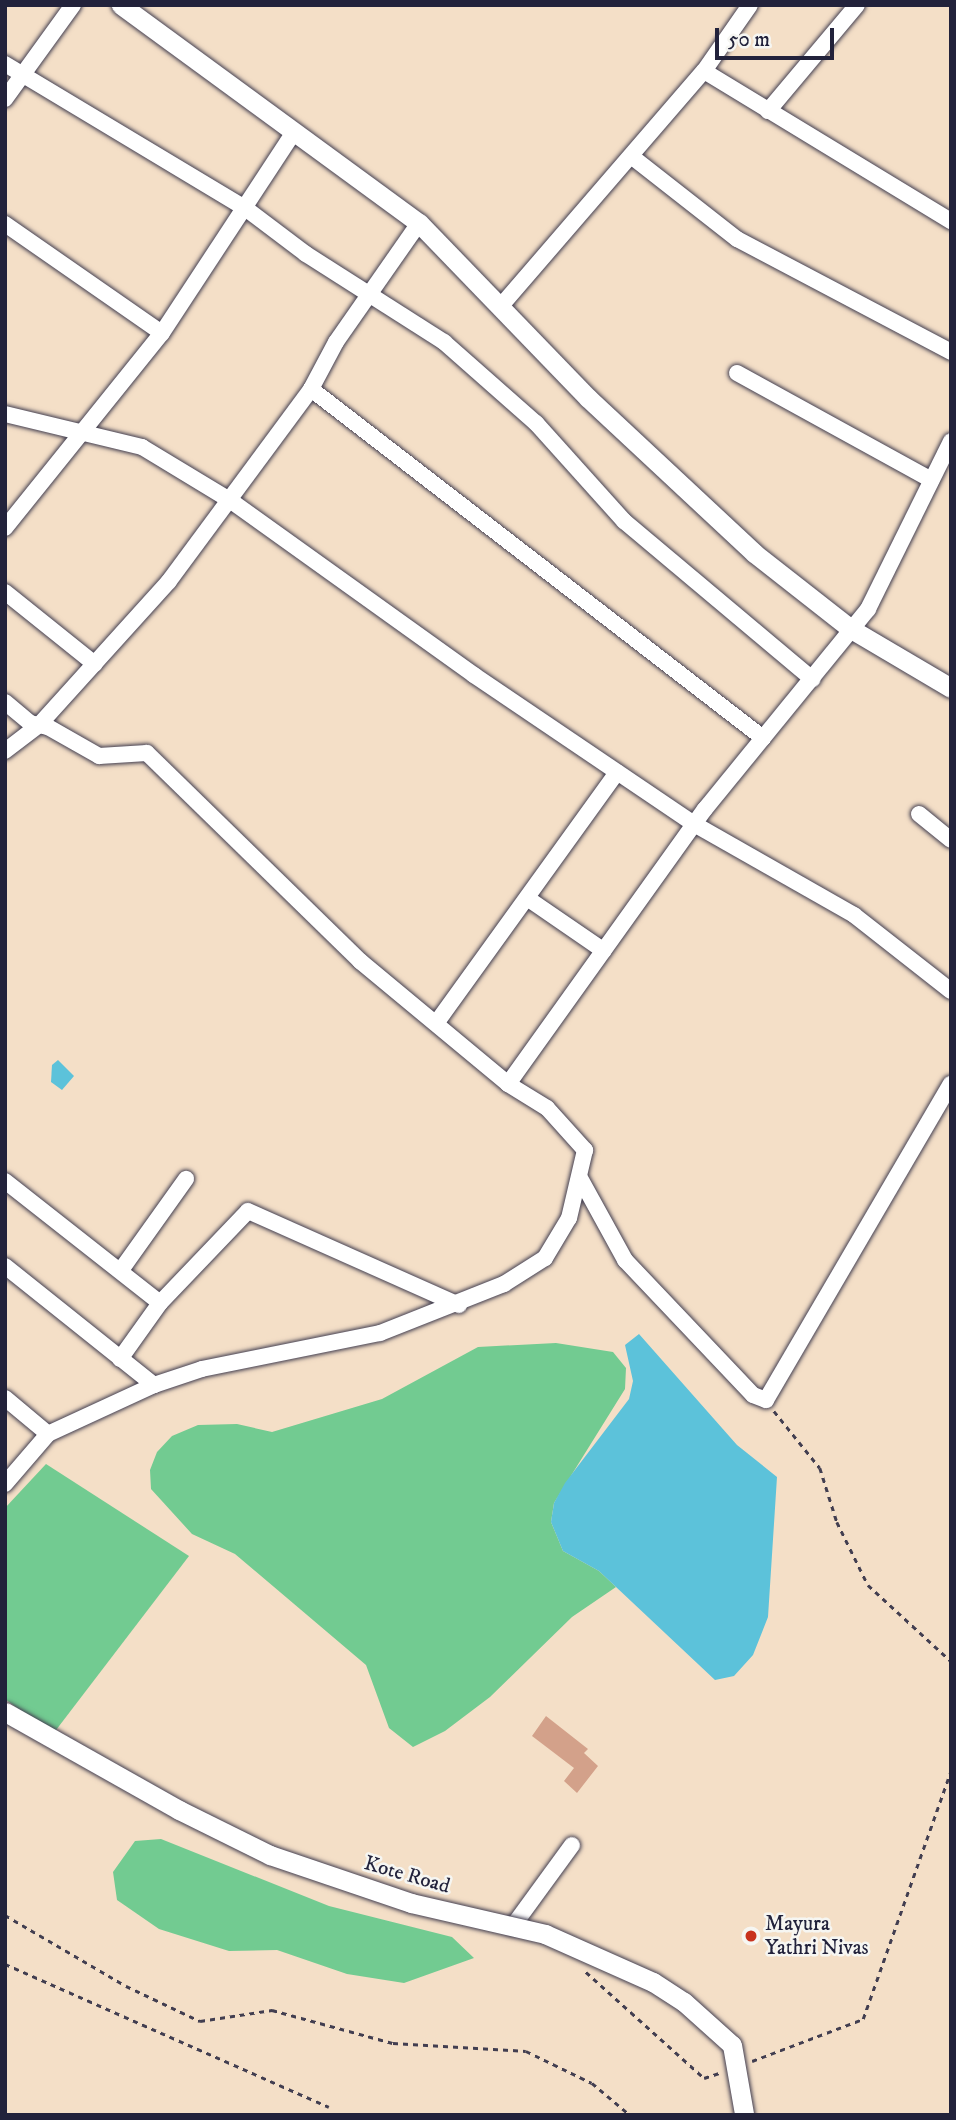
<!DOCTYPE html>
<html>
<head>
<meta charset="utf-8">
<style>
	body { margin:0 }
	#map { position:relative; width:956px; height:2120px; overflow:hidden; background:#f4dfc7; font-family:"IM FELL DW Pica",serif }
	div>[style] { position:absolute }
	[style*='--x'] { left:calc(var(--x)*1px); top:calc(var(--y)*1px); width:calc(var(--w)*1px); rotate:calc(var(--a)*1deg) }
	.green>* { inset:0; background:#72cb91 }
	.water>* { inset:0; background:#5cc2da }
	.building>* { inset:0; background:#d3a18a }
	.path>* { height:2.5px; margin-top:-1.25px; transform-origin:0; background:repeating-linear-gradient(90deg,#423e50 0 5px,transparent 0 10px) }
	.roads { filter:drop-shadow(0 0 2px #423e50) drop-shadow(0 0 2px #423e50) }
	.minor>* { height:16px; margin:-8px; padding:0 8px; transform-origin:8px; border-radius:8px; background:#fff }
	.tertiary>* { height:19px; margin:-9.5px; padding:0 9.5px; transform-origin:9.5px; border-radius:9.5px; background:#fff }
	.bridges { filter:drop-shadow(0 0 2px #423e50) drop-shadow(0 0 2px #423e50) }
	.tertiary-bridge>* { height:19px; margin:-9.5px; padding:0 9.5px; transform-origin:9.5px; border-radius:9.5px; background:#fff }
	.dots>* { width:19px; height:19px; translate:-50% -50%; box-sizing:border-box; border:4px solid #f6f6f2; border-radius:50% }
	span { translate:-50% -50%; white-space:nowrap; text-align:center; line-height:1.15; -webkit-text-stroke:5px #f6f6f2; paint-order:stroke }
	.street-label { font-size:21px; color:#22223b }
	.poi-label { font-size:21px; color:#22223b }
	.left { translate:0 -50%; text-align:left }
	.frame { position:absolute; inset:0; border:7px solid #22223b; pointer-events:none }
	.scale { position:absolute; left:715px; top:28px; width:119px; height:32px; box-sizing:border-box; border:4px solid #22223b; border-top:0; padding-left:9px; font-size:21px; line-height:24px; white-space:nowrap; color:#22223b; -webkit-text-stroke:5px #f6f6f2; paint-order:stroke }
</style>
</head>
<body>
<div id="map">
	<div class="green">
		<i style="clip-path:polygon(556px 1343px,613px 1352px,626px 1368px,625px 1389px,554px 1503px,551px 1522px,563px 1551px,599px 1571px,616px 1587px,572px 1617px,490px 1697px,445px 1731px,413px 1747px,389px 1728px,366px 1665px,235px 1554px,192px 1534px,151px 1489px,150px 1470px,157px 1452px,172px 1436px,198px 1425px,237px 1424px,272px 1432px,382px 1399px,478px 1347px)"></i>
		<i style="clip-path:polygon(46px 1464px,189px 1556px,53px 1734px,5px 1699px,5px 1508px)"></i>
		<i style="clip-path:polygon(161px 1839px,329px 1906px,452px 1937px,474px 1958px,404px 1983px,347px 1974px,277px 1950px,229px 1951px,159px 1929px,117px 1900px,113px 1872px,135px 1841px)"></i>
	</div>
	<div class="water">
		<i style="clip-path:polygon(58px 1060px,74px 1076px,62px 1090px,51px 1082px,52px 1065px)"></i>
		<i style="clip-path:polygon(639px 1334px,737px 1445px,777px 1477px,768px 1617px,753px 1655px,734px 1676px,715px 1680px,599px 1571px,563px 1551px,551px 1522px,554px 1503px,565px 1483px,629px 1399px,633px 1381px,625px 1345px)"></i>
	</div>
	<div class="building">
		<i style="clip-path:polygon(546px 1716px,588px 1749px,584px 1753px,598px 1766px,577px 1793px,564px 1781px,574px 1768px,532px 1736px)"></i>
	</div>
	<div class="path">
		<i style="--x:774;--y:1411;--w:73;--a:51.1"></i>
		<i style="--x:820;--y:1468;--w:57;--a:72.5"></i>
		<i style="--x:837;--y:1522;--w:70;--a:63.8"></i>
		<i style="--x:868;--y:1585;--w:113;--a:42.5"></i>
		<i style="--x:5;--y:1915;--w:140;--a:30.4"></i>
		<i style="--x:126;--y:1986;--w:82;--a:25.3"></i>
		<i style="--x:200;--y:2021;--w:73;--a:-8.7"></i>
		<i style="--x:272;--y:2010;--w:125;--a:15.3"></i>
		<i style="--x:393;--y:2043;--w:133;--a:3.4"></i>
		<i style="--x:526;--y:2051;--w:73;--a:25.9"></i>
		<i style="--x:592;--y:2083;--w:50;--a:40.1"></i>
		<i style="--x:5;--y:1964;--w:354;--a:23.8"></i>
		<i style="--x:586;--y:1972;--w:159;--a:41.9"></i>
		<i style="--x:704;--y:2078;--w:16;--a:-18"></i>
		<i style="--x:752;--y:2061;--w:119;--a:-20.7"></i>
		<i style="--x:863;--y:2019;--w:263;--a:-70.5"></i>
	</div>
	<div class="roads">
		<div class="minor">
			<i style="--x:5;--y:64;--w:280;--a:31"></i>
			<i style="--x:245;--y:208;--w:76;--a:37"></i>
			<i style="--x:306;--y:254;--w:164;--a:32.5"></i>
			<i style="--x:444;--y:342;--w:123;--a:41.4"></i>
			<i style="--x:536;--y:423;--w:132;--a:48.1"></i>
			<i style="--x:624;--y:521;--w:246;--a:40"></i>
			<i style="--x:704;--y:71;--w:80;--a:-55.1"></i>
			<i style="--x:5;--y:99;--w:116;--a:-54.1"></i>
			<i style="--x:768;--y:111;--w:138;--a:-50"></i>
			<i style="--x:631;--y:156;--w:135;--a:38.1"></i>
			<i style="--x:737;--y:239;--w:242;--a:27.8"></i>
			<i style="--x:5;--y:224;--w:191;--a:34.8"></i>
			<i style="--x:500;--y:307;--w:312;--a:-49.2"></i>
			<i style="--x:704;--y:71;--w:289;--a:31.3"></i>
			<i style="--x:737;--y:373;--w:222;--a:28.8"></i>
			<i style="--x:311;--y:389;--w:571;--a:37.67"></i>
			<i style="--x:5;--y:414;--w:141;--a:13.5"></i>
			<i style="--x:142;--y:447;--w:104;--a:31.2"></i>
			<i style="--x:231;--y:501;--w:299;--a:35.6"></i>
			<i style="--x:474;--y:675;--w:266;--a:34.1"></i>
			<i style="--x:694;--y:824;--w:184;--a:29.6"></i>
			<i style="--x:854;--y:915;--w:123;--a:38.1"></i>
			<i style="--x:5;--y:528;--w:250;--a:-51.2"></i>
			<i style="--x:162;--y:333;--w:240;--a:-56.7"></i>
			<i style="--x:5;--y:592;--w:115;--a:38.7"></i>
			<i style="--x:5;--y:702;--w:33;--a:40"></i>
			<i style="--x:30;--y:723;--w:18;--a:13"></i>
			<i style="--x:48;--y:727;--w:59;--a:29.6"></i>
			<i style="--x:99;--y:756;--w:48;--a:-3.6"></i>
			<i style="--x:147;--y:753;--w:298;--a:44.3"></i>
			<i style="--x:360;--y:961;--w:192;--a:39.7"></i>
			<i style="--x:508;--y:1084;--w:46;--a:31.6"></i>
			<i style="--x:547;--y:1108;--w:57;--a:47.9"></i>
			<i style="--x:585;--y:1150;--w:70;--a:103.2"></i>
			<i style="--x:569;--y:1218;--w:47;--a:121"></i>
			<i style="--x:545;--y:1258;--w:49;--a:147.6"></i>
			<i style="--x:504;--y:1284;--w:133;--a:158.4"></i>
			<i style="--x:380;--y:1333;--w:182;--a:168.6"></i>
			<i style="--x:202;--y:1369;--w:51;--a:161.6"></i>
			<i style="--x:154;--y:1385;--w:117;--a:155.2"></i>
			<i style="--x:48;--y:1434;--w:66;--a:130.7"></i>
			<i style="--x:5;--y:751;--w:43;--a:-37.4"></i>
			<i style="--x:39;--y:725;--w:194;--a:-47.9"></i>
			<i style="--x:169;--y:581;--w:239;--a:-53.5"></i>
			<i style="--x:311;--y:389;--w:53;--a:-62"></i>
			<i style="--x:336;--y:342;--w:145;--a:-55.1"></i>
			<i style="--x:919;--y:814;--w:41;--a:39.1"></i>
			<i style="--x:527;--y:898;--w:93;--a:34.5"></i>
			<i style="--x:437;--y:1022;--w:308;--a:-54.2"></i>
			<i style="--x:508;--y:1084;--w:338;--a:-54.4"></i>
			<i style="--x:705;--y:809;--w:258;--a:-50.8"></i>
			<i style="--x:868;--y:609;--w:187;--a:-63.7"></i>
			<i style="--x:580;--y:1178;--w:94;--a:61.2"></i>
			<i style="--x:625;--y:1260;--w:186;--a:46.5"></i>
			<i style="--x:753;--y:1395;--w:14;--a:21"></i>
			<i style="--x:766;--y:1400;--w:366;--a:-59.7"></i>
			<i style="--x:5;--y:1181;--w:197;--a:38.2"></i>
			<i style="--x:5;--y:1266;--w:191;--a:38.6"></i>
			<i style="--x:121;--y:1270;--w:112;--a:-54.5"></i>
			<i style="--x:120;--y:1359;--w:69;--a:-54.5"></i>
			<i style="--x:160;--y:1303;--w:127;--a:-46.3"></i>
			<i style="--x:248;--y:1211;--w:231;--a:24"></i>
			<i style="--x:5;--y:1398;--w:56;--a:39.9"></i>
			<i style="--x:513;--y:1926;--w:100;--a:-53.9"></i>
		</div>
		<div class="tertiary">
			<i style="--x:121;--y:5;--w:369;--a:36.2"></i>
			<i style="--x:419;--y:223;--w:243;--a:46"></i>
			<i style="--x:588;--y:398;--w:227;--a:43"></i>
			<i style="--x:754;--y:553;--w:123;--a:38.1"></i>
			<i style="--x:851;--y:629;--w:116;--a:30.5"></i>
		</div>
	</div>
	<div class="bridges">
		<div class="tertiary-bridge">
			<i style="--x:5;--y:1712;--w:200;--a:29.4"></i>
			<i style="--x:179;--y:1810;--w:102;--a:26.3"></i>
			<i style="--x:270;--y:1855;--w:149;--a:18.8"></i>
			<i style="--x:411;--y:1903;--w:138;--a:13"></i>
			<i style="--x:545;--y:1934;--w:118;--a:24"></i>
			<i style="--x:653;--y:1982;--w:37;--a:33"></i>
			<i style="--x:684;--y:2002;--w:64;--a:41.9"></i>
			<i style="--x:732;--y:2045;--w:70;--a:80.1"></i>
		</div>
	</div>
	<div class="dots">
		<i style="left:751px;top:1936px;background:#c8321e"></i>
	</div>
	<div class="street-label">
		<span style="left:407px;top:1875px;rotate:16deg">Kote Road</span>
	</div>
	<div class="poi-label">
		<span class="left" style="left:765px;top:1936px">Mayura<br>Yathri Nivas</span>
	</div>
	<div class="frame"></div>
	<div class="scale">50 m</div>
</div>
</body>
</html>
